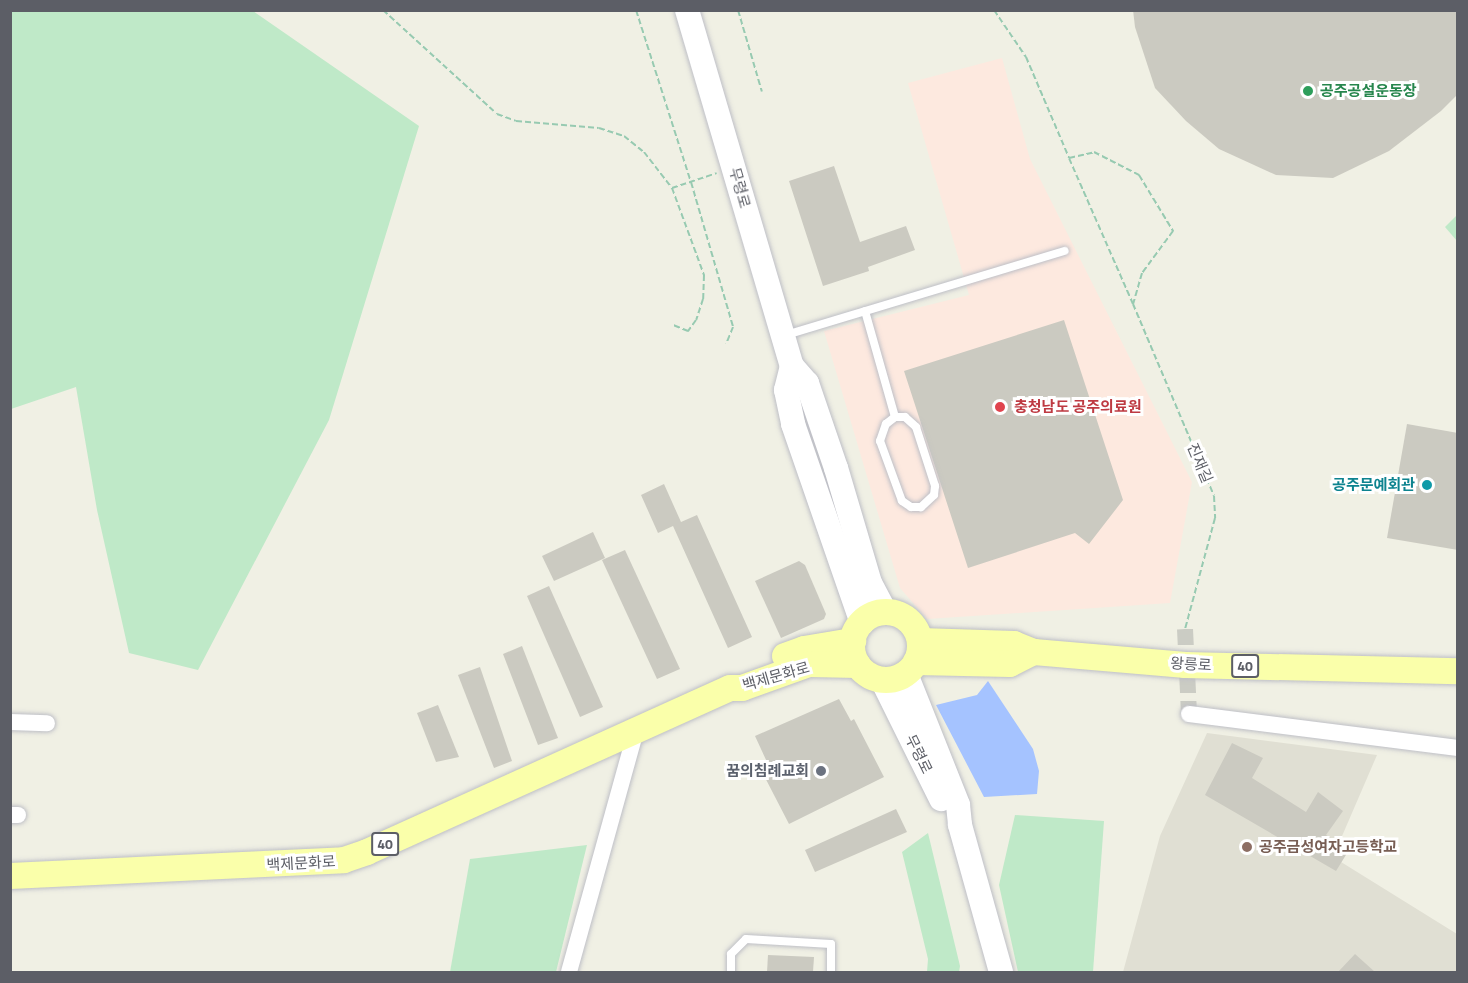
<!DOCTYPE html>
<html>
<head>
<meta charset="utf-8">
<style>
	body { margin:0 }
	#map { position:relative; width:1468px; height:983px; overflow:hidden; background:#f0f0e4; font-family:"Titillium Web","Noto Sans KR",sans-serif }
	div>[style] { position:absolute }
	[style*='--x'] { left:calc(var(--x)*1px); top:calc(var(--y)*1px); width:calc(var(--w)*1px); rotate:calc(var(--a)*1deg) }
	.education>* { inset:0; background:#e0dfd3 }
	.medical>* { inset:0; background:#fde9df }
	.green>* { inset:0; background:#bfe9c8 }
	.water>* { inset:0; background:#a5c3ff }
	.building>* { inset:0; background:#cbcac1 }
	.minor-tunnel>* { height:16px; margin-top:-8px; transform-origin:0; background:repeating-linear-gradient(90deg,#cbccc4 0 16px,transparent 0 24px) }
	.path>* { height:2px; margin-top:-1px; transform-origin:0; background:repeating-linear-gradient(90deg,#97cab1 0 6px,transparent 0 9px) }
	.roads { filter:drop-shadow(0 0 2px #bebfc6) drop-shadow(0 0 2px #bebfc6) }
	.service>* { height:8px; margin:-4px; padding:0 4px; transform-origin:4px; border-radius:4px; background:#fff }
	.minor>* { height:16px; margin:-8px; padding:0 8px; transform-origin:8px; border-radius:8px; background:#fff }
	.secondary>* { height:24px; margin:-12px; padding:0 12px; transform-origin:12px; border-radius:12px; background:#fff }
	.primary>* { height:26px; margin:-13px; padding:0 13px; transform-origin:13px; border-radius:13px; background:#faffaa }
	.primary>.ring { margin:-13px; padding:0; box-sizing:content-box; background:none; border:26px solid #faffaa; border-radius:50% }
	.dots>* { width:16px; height:16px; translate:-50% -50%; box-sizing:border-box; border:3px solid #fff; border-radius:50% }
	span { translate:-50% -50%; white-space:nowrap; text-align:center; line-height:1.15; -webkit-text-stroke:6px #fff; paint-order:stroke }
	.shield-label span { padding:2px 4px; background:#fff; border:2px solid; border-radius:4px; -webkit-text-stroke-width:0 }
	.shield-label { font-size:14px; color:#5c5e66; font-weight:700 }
	.leisure-label { font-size:15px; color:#27864d; font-weight:700 }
	.left { translate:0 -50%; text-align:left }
	.street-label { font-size:15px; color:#5c5e66 }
	.health-label { font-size:15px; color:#be3a42; font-weight:700 }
	.culture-label { font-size:15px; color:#0d838f; font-weight:700 }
	.right { translate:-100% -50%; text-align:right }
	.worship-label { font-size:15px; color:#5b616d; font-weight:700 }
	.education-label { font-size:15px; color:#785e54; font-weight:700 }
	.frame { position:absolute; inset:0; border:12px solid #5c5e66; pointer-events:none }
</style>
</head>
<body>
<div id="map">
	<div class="education">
		<i style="clip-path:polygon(1207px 733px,1377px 755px,1333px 857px,1457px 934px,1457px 972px,1123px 972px,1160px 836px)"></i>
	</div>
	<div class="medical">
		<i style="clip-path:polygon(1002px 58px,1030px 159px,1192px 482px,1170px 603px,927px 619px,900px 588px,824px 331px,969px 295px,908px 83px)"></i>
	</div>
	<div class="green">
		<i style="clip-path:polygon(10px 11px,253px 11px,419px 126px,329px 420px,198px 670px,129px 653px,97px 510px,76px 387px,11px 409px)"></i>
		<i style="clip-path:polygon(1457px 215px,1457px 241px,1445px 227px)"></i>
		<i style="clip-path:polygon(1015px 815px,1104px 821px,1093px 972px,1018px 972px,999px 885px)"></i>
		<i style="clip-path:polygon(928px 833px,960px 966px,959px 972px,927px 972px,928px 959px,902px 852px)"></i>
		<i style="clip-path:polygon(587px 845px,556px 972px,450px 972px,470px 859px)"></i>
	</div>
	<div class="water">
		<i style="clip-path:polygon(988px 681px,1033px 749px,1039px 771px,1037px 794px,984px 797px,936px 705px,977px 695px)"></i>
	</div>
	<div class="building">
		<i style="clip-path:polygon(1133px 10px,1458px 10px,1458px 94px,1441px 111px,1389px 151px,1333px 178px,1276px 175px,1219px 149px,1186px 121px,1155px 88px,1135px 27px)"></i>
		<i style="clip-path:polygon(834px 166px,860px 242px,906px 226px,915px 250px,868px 267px,869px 271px,823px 286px,789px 181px)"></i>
		<i style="clip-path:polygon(1064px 320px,1123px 500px,1089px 544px,1075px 533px,968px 568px,904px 371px)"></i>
		<i style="clip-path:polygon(1407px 424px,1458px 433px,1458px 550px,1387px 538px)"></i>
		<i style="clip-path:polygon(664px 484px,681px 522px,697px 515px,752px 637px,728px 648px,673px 526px,658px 533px,641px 495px)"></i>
		<i style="clip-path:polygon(593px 532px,605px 558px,554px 581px,542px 556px)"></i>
		<i style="clip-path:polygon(625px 550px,680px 669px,657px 679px,602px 560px)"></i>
		<i style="clip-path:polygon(799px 561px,805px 565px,826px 614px,824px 619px,781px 638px,755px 581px)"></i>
		<i style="clip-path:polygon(549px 586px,603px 707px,580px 717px,527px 596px)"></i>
		<i style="clip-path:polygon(522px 646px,558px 738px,538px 745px,503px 654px)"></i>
		<i style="clip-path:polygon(480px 667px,512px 761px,494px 768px,458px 675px)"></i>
		<i style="clip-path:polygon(839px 699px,851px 721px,854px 719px,884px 777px,789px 824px,759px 766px,767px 762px,755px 736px)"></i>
		<i style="clip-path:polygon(438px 705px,459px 757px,436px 762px,417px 713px)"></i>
		<i style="clip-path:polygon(1232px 743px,1263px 758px,1252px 778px,1306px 812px,1318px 792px,1343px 811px,1326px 835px,1349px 850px,1336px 871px,1205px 795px)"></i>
		<i style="clip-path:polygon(896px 809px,907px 832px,815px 872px,805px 850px)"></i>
		<i style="clip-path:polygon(1355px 954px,1375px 972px,1338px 972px)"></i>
		<i style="clip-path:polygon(768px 955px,814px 957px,813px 972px,767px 972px)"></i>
	</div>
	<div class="minor-tunnel">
		<i style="--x:1185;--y:629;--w:85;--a:87.3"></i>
	</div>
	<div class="path">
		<i style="--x:383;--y:10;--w:154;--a:42.4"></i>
		<i style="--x:497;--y:114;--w:20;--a:20"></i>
		<i style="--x:516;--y:121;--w:83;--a:4.8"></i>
		<i style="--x:599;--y:128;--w:26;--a:18"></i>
		<i style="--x:624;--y:136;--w:26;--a:39"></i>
		<i style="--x:644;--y:152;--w:46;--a:52.1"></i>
		<i style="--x:672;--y:188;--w:47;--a:-18.4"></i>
		<i style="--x:636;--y:10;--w:181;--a:72.3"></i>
		<i style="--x:691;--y:182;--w:151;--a:73.8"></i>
		<i style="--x:733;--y:327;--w:18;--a:112"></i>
		<i style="--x:738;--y:10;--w:85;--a:73.7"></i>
		<i style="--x:994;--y:10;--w:57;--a:55.8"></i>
		<i style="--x:1026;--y:57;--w:110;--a:66.9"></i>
		<i style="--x:672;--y:188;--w:93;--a:69.8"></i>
		<i style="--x:704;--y:275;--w:24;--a:92"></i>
		<i style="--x:703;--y:299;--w:22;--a:108"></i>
		<i style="--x:696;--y:320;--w:14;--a:126"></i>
		<i style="--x:688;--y:331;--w:16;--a:-158"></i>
		<i style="--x:1133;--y:304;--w:159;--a:-113.7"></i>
		<i style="--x:1069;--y:158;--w:26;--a:-13"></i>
		<i style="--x:1094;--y:152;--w:51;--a:27.1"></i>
		<i style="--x:1139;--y:175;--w:66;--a:58.7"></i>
		<i style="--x:1173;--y:231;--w:52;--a:126.4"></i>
		<i style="--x:1142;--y:273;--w:32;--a:106"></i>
		<i style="--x:1133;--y:304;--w:208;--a:67.1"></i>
		<i style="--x:1214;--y:496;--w:22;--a:87"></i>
		<i style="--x:1215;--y:518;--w:115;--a:105.1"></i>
	</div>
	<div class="roads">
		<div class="service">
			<i style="--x:865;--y:311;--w:110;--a:74.2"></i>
			<i style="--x:786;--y:335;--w:291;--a:-16.8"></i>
			<i style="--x:895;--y:417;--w:10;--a:0"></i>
			<i style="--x:905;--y:417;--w:15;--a:42"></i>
			<i style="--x:916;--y:427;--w:62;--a:72.1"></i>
			<i style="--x:935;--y:486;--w:9;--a:96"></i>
			<i style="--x:934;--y:495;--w:18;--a:137"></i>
			<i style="--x:921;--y:507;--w:10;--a:180"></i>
			<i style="--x:911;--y:507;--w:11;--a:-146"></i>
			<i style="--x:902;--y:501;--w:64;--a:-110.1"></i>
			<i style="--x:880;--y:441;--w:18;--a:-71"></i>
			<i style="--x:886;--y:424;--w:11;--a:-38"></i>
			<i style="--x:731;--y:972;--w:18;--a:-90"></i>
			<i style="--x:731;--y:954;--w:21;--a:-45"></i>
			<i style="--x:746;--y:939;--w:85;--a:3.4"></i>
			<i style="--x:831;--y:944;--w:28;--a:90"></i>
		</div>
		<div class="minor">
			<i style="--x:1189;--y:714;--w:271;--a:7.2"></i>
			<i style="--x:10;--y:722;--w:37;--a:2"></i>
			<i style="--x:10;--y:815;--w:8;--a:0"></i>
			<i style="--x:569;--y:972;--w:250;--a:-74.5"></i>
		</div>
		<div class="secondary">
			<i style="--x:687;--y:10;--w:371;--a:73.6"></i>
			<i style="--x:792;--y:366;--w:23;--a:49"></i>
			<i style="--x:807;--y:383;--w:90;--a:71.2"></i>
			<i style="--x:836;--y:468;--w:120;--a:73.5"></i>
			<i style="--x:870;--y:583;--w:34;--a:62"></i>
			<i style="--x:792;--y:366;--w:25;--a:104"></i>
			<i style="--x:786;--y:390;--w:35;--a:78"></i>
			<i style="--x:793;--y:424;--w:211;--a:70.9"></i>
			<i style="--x:906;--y:674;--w:141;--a:68.3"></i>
			<i style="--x:958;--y:805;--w:20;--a:84"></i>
			<i style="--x:960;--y:825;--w:153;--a:74.4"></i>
			<i style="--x:882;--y:680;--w:133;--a:63.6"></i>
		</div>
		<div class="primary">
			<i class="ring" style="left:852px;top:612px;width:42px;height:42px"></i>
			<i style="--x:920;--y:641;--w:94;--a:1.8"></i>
			<i style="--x:1014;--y:644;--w:22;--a:22"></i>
			<i style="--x:1034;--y:652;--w:152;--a:4.9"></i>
			<i style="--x:1185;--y:665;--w:273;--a:1.3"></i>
			<i style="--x:785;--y:656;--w:20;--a:-20"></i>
			<i style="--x:804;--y:649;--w:50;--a:-9.3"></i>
			<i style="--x:916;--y:662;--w:94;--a:1.2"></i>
			<i style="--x:1010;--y:664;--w:27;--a:-27"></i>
			<i style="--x:10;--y:876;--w:334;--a:-2.7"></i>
			<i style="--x:344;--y:860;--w:24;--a:-19"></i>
			<i style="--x:367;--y:852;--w:398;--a:-24.3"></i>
			<i style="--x:730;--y:688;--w:12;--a:0"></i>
			<i style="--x:742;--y:688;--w:71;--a:-19.7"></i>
			<i style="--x:809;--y:664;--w:49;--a:1.2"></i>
		</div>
	</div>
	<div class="dots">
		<i style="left:1308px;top:91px;background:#2e9e5b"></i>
		<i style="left:1000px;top:407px;background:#e0444e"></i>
		<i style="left:1427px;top:485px;background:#0f9aa8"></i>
		<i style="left:821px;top:771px;background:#6b7280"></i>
		<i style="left:1247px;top:847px;background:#8d6e63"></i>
	</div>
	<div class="shield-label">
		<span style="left:1245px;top:666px">40</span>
		<span style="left:385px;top:844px">40</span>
	</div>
	<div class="leisure-label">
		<span class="left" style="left:1320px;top:91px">공주공설운동장</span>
	</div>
	<div class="street-label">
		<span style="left:740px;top:188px;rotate:74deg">무령로</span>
		<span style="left:1200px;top:463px;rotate:67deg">진재길</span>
		<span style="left:1191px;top:664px;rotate:3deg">왕릉로</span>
		<span style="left:776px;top:676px;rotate:-16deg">백제문화로</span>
		<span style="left:919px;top:754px;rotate:64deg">무령로</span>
		<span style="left:301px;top:863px;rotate:-3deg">백제문화로</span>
	</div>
	<div class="health-label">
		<span class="left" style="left:1014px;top:407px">충청남도 공주의료원</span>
	</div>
	<div class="culture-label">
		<span class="right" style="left:1415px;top:485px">공주문예회관</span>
	</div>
	<div class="worship-label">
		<span class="right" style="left:809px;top:771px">꿈의침례교회</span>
	</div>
	<div class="education-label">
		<span class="left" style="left:1259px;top:847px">공주금성여자고등학교</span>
	</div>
	<div class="frame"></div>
</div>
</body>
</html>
